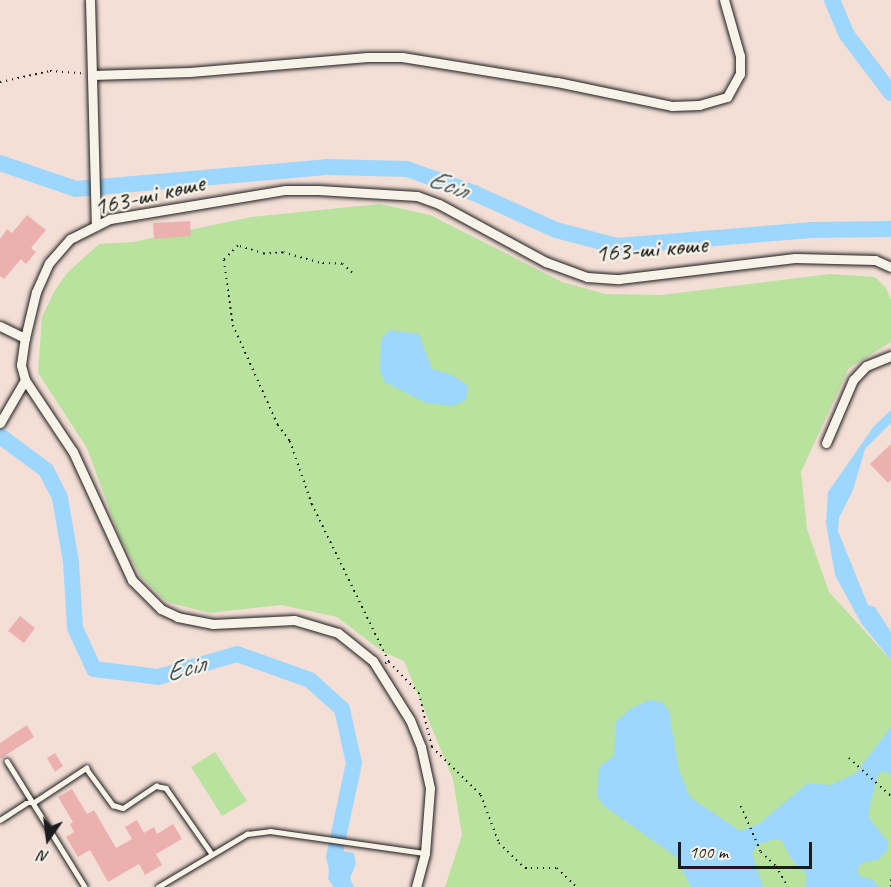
<!DOCTYPE html>
<html>
<head>
<meta charset="utf-8">
<style>
	body { margin:0 }
	#map { position:relative; width:891px; height:887px; overflow:hidden; background:#f4dfd7; font-family:Caveat,sans-serif }
	div>[style] { position:absolute }
	[style*='--x'] { left:calc(var(--x)*1px); top:calc(var(--y)*1px); width:calc(var(--w)*1px); rotate:calc(var(--a)*1deg) }
	.green>* { inset:0; background:#b8e29e }
	.water>* { inset:0; background:#9ed7fe }
	.river>* { height:16px; margin:-8px; padding:0 8px; transform-origin:8px; border-radius:8px; background:#9ed7fe }
	.building>* { inset:0; background:#ecb1af }
	.path>* { height:1.5px; margin-top:-0.75px; transform-origin:0; background:repeating-linear-gradient(90deg,#1c1c1c 0 1.5px,transparent 0 6px) }
	.roads { filter:drop-shadow(0 0 2px #1c1c1c) drop-shadow(0 0 2px #1c1c1c) }
	.service>* { height:4.5px; margin:-2.25px; padding:0 2.25px; transform-origin:2.25px; border-radius:2.25px; background:#f7f3e8 }
	.minor>* { height:9px; margin:-4.5px; padding:0 4.5px; transform-origin:4.5px; border-radius:4.5px; background:#f7f3e8 }
	span { translate:-50% -50%; white-space:nowrap; text-align:center; line-height:1.15; -webkit-text-stroke:4.5px #f7f3e8; paint-order:stroke }
	.street-label { font-size:26px; color:#1c1c1c }
	.water-label { font-size:27px; color:#435460; font-style:italic }
	.north { position:absolute; left:18px; top:809px; width:60px; height:60px; -webkit-text-stroke:4px #f7f3e8; paint-order:stroke; rotate:194deg; font-size:16px; font-weight:700; line-height:24px; text-align:center; color:#1c1c1c }
	.north::after { content:''; display:block; margin:auto; width:21px; height:27px; background:#1c1c1c; clip-path:polygon(50% 0,100% 100%,50% 72%,0 100%) }
	.scale { position:absolute; left:678px; top:842px; width:134px; height:27px; box-sizing:border-box; border:3px solid #1c1c1c; border-top:0; padding-left:8px; font-size:18px; line-height:21px; white-space:nowrap; color:#1c1c1c; -webkit-text-stroke:4px #f7f3e8; paint-order:stroke }
</style>
</head>
<body>
<div id="map">
	<div class="green">
		<i style="clip-path:polygon(380px 204px,430px 215px,562px 282px,606px 294px,662px 295px,830px 274px,875px 277px,886px 288px,891px 300px,891px 342px,849px 368px,801px 472px,807px 529px,829px 592px,891px 660px,891px 887px,445px 887px,462px 835px,453px 779px,404px 661px,383px 652px,337px 617px,281px 605px,210px 613px,167px 602px,141px 577px,119px 535px,87px 448px,38px 373px,42px 317px,54px 292px,67px 273px,99px 244px,133px 242px,251px 217px)"></i>
		<i style="clip-path:polygon(215px 752px,247px 801px,222px 816px,191px 767px)"></i>
	</div>
	<div class="water">
		<i style="clip-path:polygon(389px 330px,419px 334px,432px 369px,453px 375px,468px 386px,466px 400px,453px 406px,426px 403px,385px 382px,380px 371px,381px 340px)"></i>
		<i style="clip-path:polygon(891px 410px,891px 423px,865px 449px,853px 490px,839px 518px,838px 531px,868px 605px,875px 607px,891px 632px,891px 660px,861px 623px,835px 575px,826px 523px,828px 492px,874px 426px)"></i>
		<i style="clip-path:polygon(649px 700px,662px 702px,669px 711px,679px 770px,690px 797px,740px 831px,759px 824px,808px 783px,831px 785px,856px 773px,891px 727px,891px 775px,884px 771px,878px 774px,869px 810px,869px 818px,888px 842px,888px 849px,878px 860px,864px 862px,857px 868px,859px 876px,873px 880px,878px 887px,805px 887px,807px 875px,791px 859px,782px 841px,776px 839px,759px 844px,752px 853px,763px 887px,691px 887px,675px 856px,604px 806px,597px 796px,599px 767px,614px 756px,616px 722px,630px 709px)"></i>
		<i style="clip-path:polygon(331px 849px,354px 853px,356px 864px,350px 878px,354px 887px,334px 887px,328px 879px)"></i>
	</div>
	<div class="river">
		<i style="--x:832;--y:0;--w:38;--a:67"></i>
		<i style="--x:847;--y:35;--w:73;--a:52.8"></i>
		<i style="--x:0;--y:163;--w:80;--a:18.9"></i>
		<i style="--x:76;--y:189;--w:251;--a:-5"></i>
		<i style="--x:326;--y:167;--w:81;--a:1.4"></i>
		<i style="--x:407;--y:169;--w:71;--a:19.7"></i>
		<i style="--x:474;--y:193;--w:90;--a:24.3"></i>
		<i style="--x:556;--y:230;--w:63;--a:14.7"></i>
		<i style="--x:617;--y:246;--w:196;--a:-4.7"></i>
		<i style="--x:812;--y:230;--w:79;--a:-0.7"></i>
		<i style="--x:0;--y:436;--w:57;--a:36.5"></i>
		<i style="--x:46;--y:470;--w:31;--a:63"></i>
		<i style="--x:60;--y:498;--w:65;--a:80.2"></i>
		<i style="--x:71;--y:562;--w:66;--a:86.5"></i>
		<i style="--x:75;--y:628;--w:45;--a:65.1"></i>
		<i style="--x:94;--y:669;--w:64;--a:7.1"></i>
		<i style="--x:158;--y:677;--w:82;--a:-16.2"></i>
		<i style="--x:237;--y:654;--w:77;--a:19.6"></i>
		<i style="--x:310;--y:680;--w:43;--a:42.2"></i>
		<i style="--x:342;--y:709;--w:55;--a:77.5"></i>
		<i style="--x:354;--y:763;--w:96;--a:102"></i>
		<i style="--x:334;--y:857;--w:31;--a:75"></i>
	</div>
	<div class="building">
		<i style="clip-path:polygon(27px 215px,46px 230px,31px 248px,36px 252px,26px 264px,21px 259px,4px 279px,0 276px,0 239px,7px 229px,12px 233px)"></i>
		<i style="clip-path:polygon(190px 221px,191px 236px,154px 239px,153px 223px)"></i>
		<i style="clip-path:polygon(891px 444px,891px 480px,888px 483px,870px 464px)"></i>
		<i style="clip-path:polygon(20px 616px,35px 628px,24px 643px,8px 631px)"></i>
		<i style="clip-path:polygon(27px 725px,34px 737px,0 759px,0 743px)"></i>
		<i style="clip-path:polygon(55px 753px,63px 766px,55px 772px,47px 758px)"></i>
		<i style="clip-path:polygon(72px 789px,87px 814px,94px 810px,116px 848px,132px 839px,125px 827px,137px 820px,144px 833px,154px 827px,157px 834px,173px 824px,182px 839px,156px 854px,162px 865px,145px 875px,139px 864px,108px 882px,90px 850px,78px 857px,66px 837px,74px 832px,70px 824px,73px 822px,58px 797px)"></i>
	</div>
	<div class="path">
		<i style="--x:0;--y:82;--w:51;--a:-12.4"></i>
		<i style="--x:50;--y:71;--w:31;--a:4"></i>
		<i style="--x:352;--y:273;--w:13;--a:-138"></i>
		<i style="--x:342;--y:264;--w:23;--a:-178"></i>
		<i style="--x:319;--y:263;--w:37;--a:-164"></i>
		<i style="--x:283;--y:253;--w:19;--a:177"></i>
		<i style="--x:264;--y:254;--w:27;--a:-163"></i>
		<i style="--x:238;--y:246;--w:20;--a:135"></i>
		<i style="--x:224;--y:260;--w:66;--a:82.1"></i>
		<i style="--x:233;--y:325;--w:110;--a:65.8"></i>
		<i style="--x:278;--y:425;--w:20;--a:53"></i>
		<i style="--x:290;--y:441;--w:67;--a:70.8"></i>
		<i style="--x:312;--y:504;--w:176;--a:64"></i>
		<i style="--x:385;--y:663;--w:4;--a:-14"></i>
		<i style="--x:389;--y:662;--w:43;--a:45.9"></i>
		<i style="--x:419;--y:693;--w:56;--a:76.5"></i>
		<i style="--x:432;--y:747;--w:69;--a:44.4"></i>
		<i style="--x:481;--y:795;--w:51;--a:69.4"></i>
		<i style="--x:499;--y:843;--w:36;--a:44"></i>
		<i style="--x:525;--y:868;--w:32;--a:0"></i>
		<i style="--x:557;--y:868;--w:28;--a:44"></i>
		<i style="--x:849;--y:758;--w:57;--a:42.1"></i>
		<i style="--x:741;--y:806;--w:50;--a:66.5"></i>
		<i style="--x:761;--y:852;--w:21;--a:43"></i>
		<i style="--x:776;--y:866;--w:24;--a:60"></i>
		<i style="--x:891;--y:887;--w:11;--a:-90"></i>
	</div>
	<div class="roads">
		<div class="service">
			<i style="--x:7;--y:761;--w:148;--a:58.2"></i>
			<i style="--x:0;--y:820;--w:31;--a:-33"></i>
			<i style="--x:26;--y:803;--w:7;--a:0"></i>
			<i style="--x:33;--y:803;--w:64;--a:-33.4"></i>
			<i style="--x:86;--y:768;--w:46;--a:53.9"></i>
			<i style="--x:113;--y:805;--w:10;--a:17"></i>
			<i style="--x:123;--y:808;--w:40;--a:-34"></i>
			<i style="--x:156;--y:786;--w:10;--a:11"></i>
			<i style="--x:166;--y:788;--w:80;--a:55.1"></i>
			<i style="--x:158;--y:887;--w:104;--a:-30.8"></i>
			<i style="--x:247;--y:834;--w:23;--a:-7"></i>
			<i style="--x:270;--y:831;--w:157;--a:8.1"></i>
		</div>
		<div class="minor">
			<i style="--x:90;--y:0;--w:226;--a:88.5"></i>
			<i style="--x:92;--y:75;--w:98;--a:-1.8"></i>
			<i style="--x:190;--y:72;--w:178;--a:-4.8"></i>
			<i style="--x:367;--y:57;--w:35;--a:0"></i>
			<i style="--x:402;--y:57;--w:157;--a:9.2"></i>
			<i style="--x:557;--y:82;--w:117;--a:11.8"></i>
			<i style="--x:672;--y:106;--w:27;--a:-2"></i>
			<i style="--x:699;--y:105;--w:29;--a:-16"></i>
			<i style="--x:727;--y:97;--w:26;--a:-61"></i>
			<i style="--x:740;--y:74;--w:18;--a:-90"></i>
			<i style="--x:740;--y:56;--w:58;--a:-105.9"></i>
			<i style="--x:0;--y:326;--w:28;--a:26"></i>
			<i style="--x:0;--y:423;--w:50;--a:-59.8"></i>
			<i style="--x:826;--y:443;--w:69;--a:-66.8"></i>
			<i style="--x:853;--y:380;--w:19;--a:-47"></i>
			<i style="--x:866;--y:366;--w:27;--a:-22"></i>
			<i style="--x:416;--y:887;--w:35;--a:-75"></i>
			<i style="--x:425;--y:853;--w:65;--a:-85.6"></i>
			<i style="--x:430;--y:788;--w:42;--a:-102.4"></i>
			<i style="--x:421;--y:747;--w:29;--a:-112"></i>
			<i style="--x:410;--y:720;--w:70;--a:-122.1"></i>
			<i style="--x:373;--y:661;--w:45;--a:-141.3"></i>
			<i style="--x:338;--y:633;--w:46;--a:-163.5"></i>
			<i style="--x:294;--y:620;--w:81;--a:177.2"></i>
			<i style="--x:213;--y:624;--w:36;--a:-169"></i>
			<i style="--x:178;--y:617;--w:19;--a:-155"></i>
			<i style="--x:161;--y:609;--w:41;--a:-135"></i>
			<i style="--x:132;--y:580;--w:141;--a:-114.7"></i>
			<i style="--x:73;--y:452;--w:87;--a:-123.7"></i>
			<i style="--x:25;--y:380;--w:16;--a:-105"></i>
			<i style="--x:21;--y:365;--w:27;--a:-82"></i>
			<i style="--x:25;--y:338;--w:47;--a:-76.6"></i>
			<i style="--x:36;--y:292;--w:32;--a:-66"></i>
			<i style="--x:49;--y:263;--w:32;--a:-49"></i>
			<i style="--x:70;--y:239;--w:45;--a:-26.6"></i>
			<i style="--x:110;--y:219;--w:178;--a:-9.4"></i>
			<i style="--x:286;--y:190;--w:32;--a:0"></i>
			<i style="--x:318;--y:190;--w:99;--a:3.5"></i>
			<i style="--x:417;--y:196;--w:23;--a:20"></i>
			<i style="--x:439;--y:204;--w:122;--a:28.5"></i>
			<i style="--x:546;--y:262;--w:44;--a:20.1"></i>
			<i style="--x:587;--y:277;--w:32;--a:4"></i>
			<i style="--x:619;--y:279;--w:177;--a:-6.8"></i>
			<i style="--x:795;--y:258;--w:80;--a:1.4"></i>
			<i style="--x:875;--y:260;--w:17;--a:24"></i>
		</div>
	</div>
	<div class="street-label">
		<span style="left:149px;top:195px;rotate:-13deg">163-ші көше</span>
		<span style="left:651px;top:249px;rotate:-5deg">163-ші көше</span>
	</div>
	<div class="water-label">
		<span style="left:448px;top:184px;rotate:20deg">Есіл</span>
		<span style="left:185px;top:668px;rotate:-15deg">Есіл</span>
	</div>
	<div class="north">N</div>
	<div class="scale">100 m</div>
</div>
</body>
</html>
